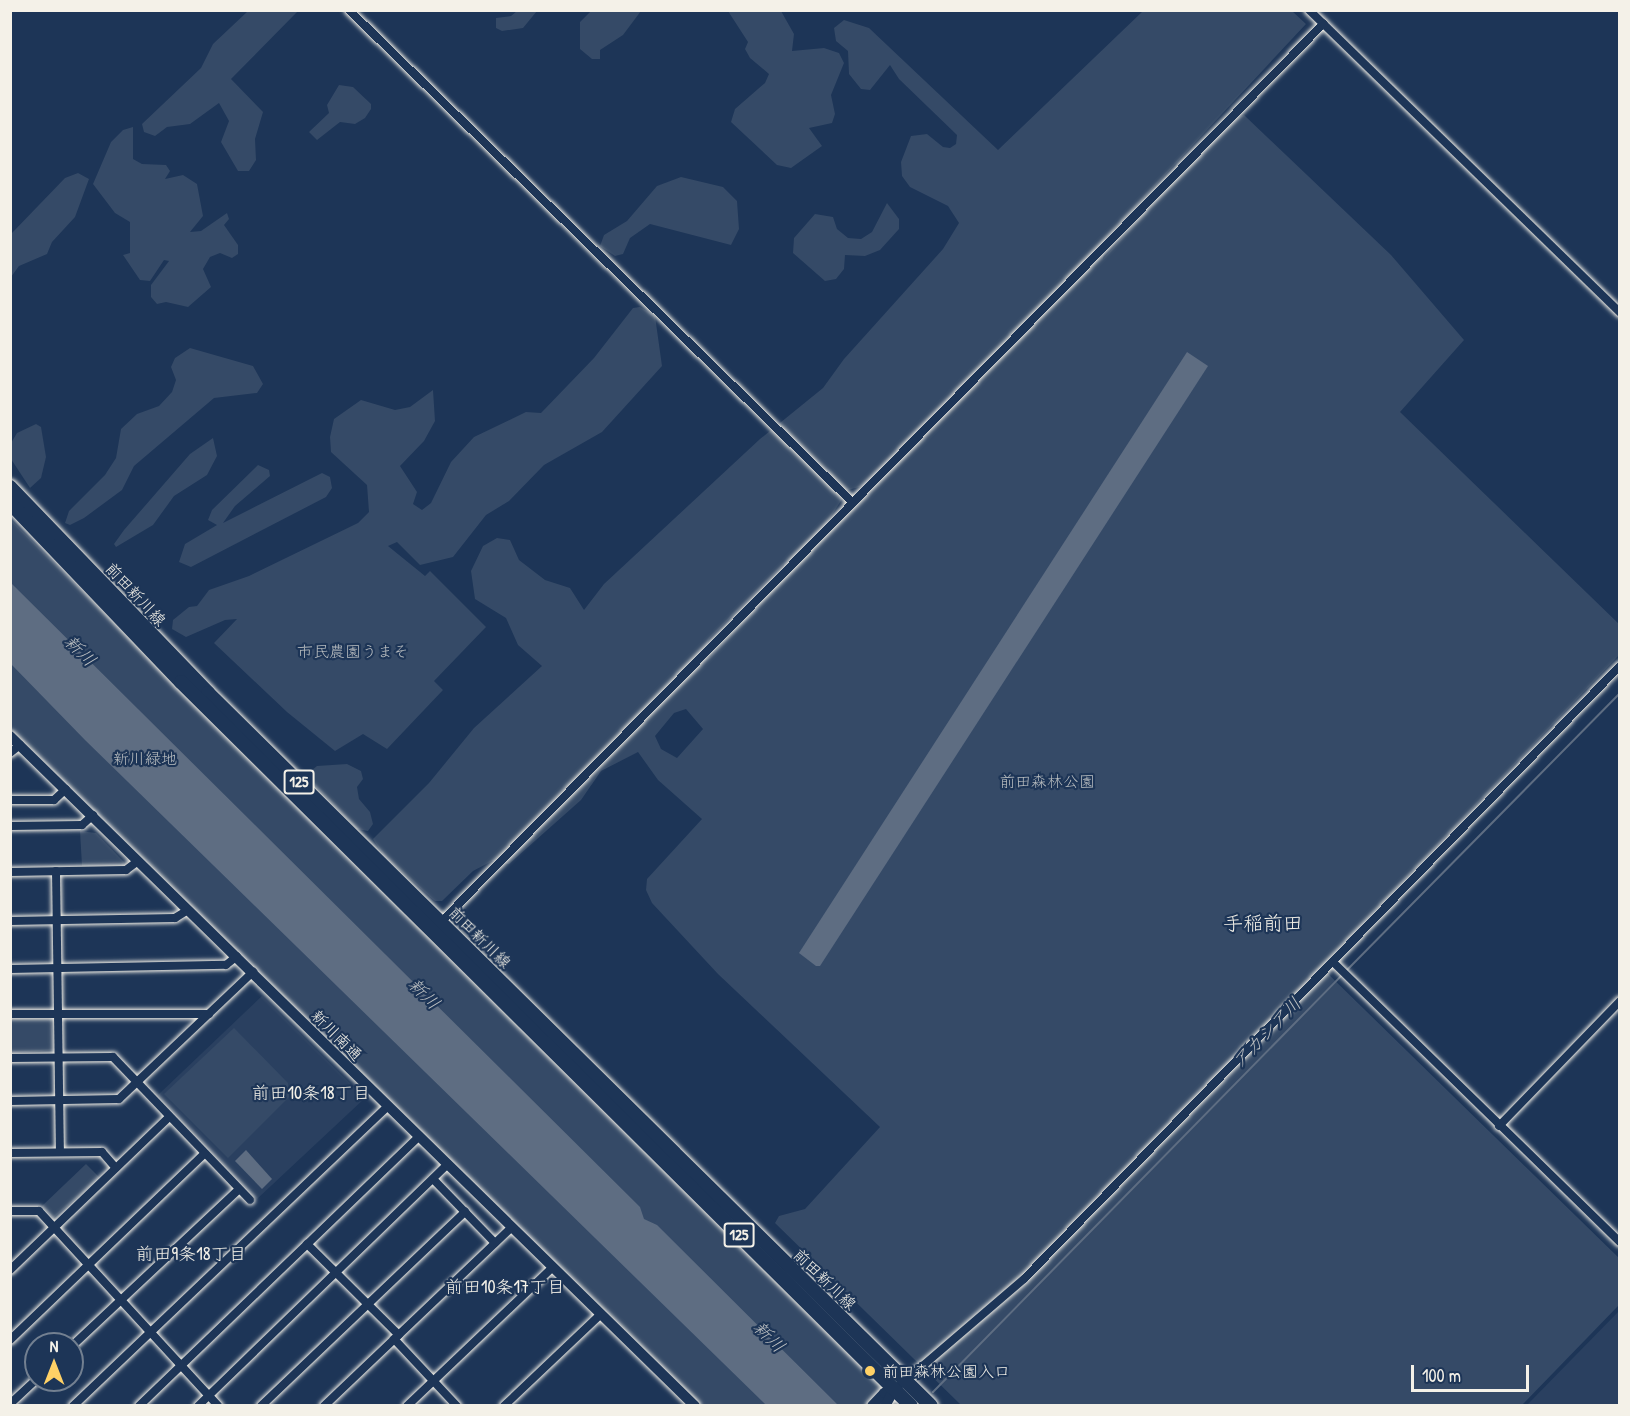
<!DOCTYPE html>
<html>
<head>
<meta charset="utf-8">
<style>
	body { margin:0 }
	#map { position:relative; width:1630px; height:1416px; overflow:hidden; background:#1d3557; font-family:"Patrick Hand","Klee One",sans-serif }
	div>[style] { position:absolute }
	[style*='--x'] { left:calc(var(--x)*1px); top:calc(var(--y)*1px); width:calc(var(--w)*1px); rotate:calc(var(--a)*1deg) }
	.built>* { inset:0; background:#2a4060 }
	.green>* { inset:0; background:#354a67 }
	.water>* { inset:0; background:#5e6d82 }
	.stream>* { height:2px; margin:-1px; padding:0 1px; transform-origin:1px; border-radius:1px; background:#5e6d82 }
	.roads { filter:drop-shadow(0 0 2px #f4f1e8) drop-shadow(0 0 2px #f4f1e8) }
	.minor>* { height:8px; margin:-4px; padding:0 4px; transform-origin:4px; border-radius:4px; background:#1d3557 }
	.tertiary>* { height:10px; margin:-5px; padding:0 5px; transform-origin:5px; border-radius:5px; background:#1d3557 }
	.primary>* { height:14px; margin:-7px; padding:0 7px; transform-origin:7px; border-radius:7px; background:#1d3557 }
	.dots>* { width:16px; height:16px; translate:-50% -50%; box-sizing:border-box; border:3px solid #1d3557; border-radius:50% }
	span { translate:-50% -50%; white-space:nowrap; text-align:center; line-height:1.15; -webkit-text-stroke:4.5px #1d3557; paint-order:stroke }
	.shield-label span { padding:2px 4px; background:#1d3557; border:2px solid; border-radius:4px; -webkit-text-stroke-width:0 }
	.shield-label { font-size:15px; color:#f4f1e8; font-weight:700 }
	.street-label { font-size:16px; color:#f4f1e8 }
	.park-label { font-size:16px; color:#bbbfc1 }
	.poi-label { font-size:16px; color:#f4f1e8 }
	.left { translate:0 -50%; text-align:left }
	.water-label { font-size:18px; color:#c0c3c4; font-style:italic }
	.neighbourhood-label { font-size:18px; color:#f4f1e8 }
	.quarter-label { font-size:20px; color:#f4f1e8 }
	.frame { position:absolute; inset:0; border:12px solid #f4f1e8; pointer-events:none }
	.north { position:absolute; left:24px; top:1332px; width:60px; height:60px; box-sizing:border-box; background:#1d3557; border:2px solid #738091; border-radius:50%; rotate:0deg; font-size:16px; font-weight:700; line-height:24px; text-align:center; color:#f4f1e8 }
	.north::after { content:''; display:block; margin:auto; width:21px; height:27px; background:#ffd166; clip-path:polygon(50% 0,100% 100%,50% 72%,0 100%) }
	.scale { position:absolute; left:1411px; top:1365px; width:118px; height:27px; box-sizing:border-box; border:3px solid #f4f1e8; border-top:0; padding-left:8px; font-size:18px; line-height:21px; white-space:nowrap; color:#f4f1e8; -webkit-text-stroke:4px #1d3557; paint-order:stroke }
</style>
</head>
<body>
<div id="map">
	<div class="built">
		<i style="clip-path:polygon(262px 996px,365px 1098px,257px 1199px,158px 1095px)"></i>
		<i style="clip-path:polygon(1619px 1311px,1619px 1405px,1527px 1405px)"></i>
	</div>
	<div class="green">
		<i style="clip-path:polygon(248px 11px,298px 11px,231px 79px,263px 112px,255px 139px,256px 160px,249px 171px,238px 171px,221px 142px,229px 121px,219px 103px,190px 124px,167px 127px,155px 136px,144px 132px,142px 124px,201px 68px,213px 44px)"></i>
		<i style="clip-path:polygon(517px 11px,537px 11px,523px 28px,502px 31px,496px 28px,496px 18px,511px 16px)"></i>
		<i style="clip-path:polygon(591px 11px,591px 10px,641px 11px,623px 35px,600px 50px,600px 59px,592px 59px,580px 49px,580px 22px)"></i>
		<i style="clip-path:polygon(728px 11px,781px 11px,794px 34px,792px 51px,824px 48px,839px 53px,844px 63px,831px 95px,835px 114px,832px 123px,809px 128px,822px 146px,791px 168px,777px 165px,731px 122px,735px 109px,765px 83px,769px 74px,750px 58px,745px 49px,748px 42px)"></i>
		<i style="clip-path:polygon(evenodd,1143px 11px,1292px 11px,1306px 24px,1106px 238px,1103px 259px,1225px 124px,1244px 115px,1391px 255px,1464px 340px,1400px 412px,1619px 624px,1619px 655px,1321px 967px,1619px 1258px,1619px 1305px,1522px 1405px,961px 1405px,775px 1223px,779px 1216px,805px 1209px,880px 1127px,718px 974px,652px 903px,646px 890px,647px 879px,702px 819px,658px 780px,638px 752px,601px 771px,581px 800px,509px 864px,492px 861px,473px 871px,442px 901px,435px 901px,384px 856px,373px 839px,429px 783px,474px 728px,542px 666px,518px 645px,506px 618px,475px 599px,471px 571px,483px 546px,497px 538px,510px 540px,519px 560px,545px 580px,570px 588px,584px 610px,604px 584px,760px 439px,823px 388px,844px 359px,943px 249px,959px 223px,948px 206px,910px 187px,902px 176px,901px 162px,911px 136px,927px 134px,943px 147px,950px 148px,956px 144px,957px 135px,899px 79px,890px 65px,870px 90px,861px 89px,849px 74px,848px 51px,836px 41px,834px 28px,844px 20px,869px 28px,998px 150px,1143px 11px,873px 478px,826px 524px,848px 490px,863px 486px,873px 478px,1143px 11px,784px 564px,783px 578px,710px 657px,703px 659px,709px 639px,784px 564px,1143px 11px,686px 709px,703px 729px,677px 758px,661px 749px,655px 736px,674px 713px,686px 709px)"></i>
		<i style="clip-path:polygon(339px 85px,353px 87px,371px 104px,371px 109px,365px 118px,355px 124px,340px 122px,317px 140px,309px 132px,329px 113px,327px 105px)"></i>
		<i style="clip-path:polygon(133px 127px,133px 159px,142px 164px,166px 165px,170px 171px,165px 179px,183px 175px,197px 184px,203px 216px,190px 232px,201px 231px,227px 213px,229px 219px,224px 225px,238px 245px,238px 254px,232px 258px,220px 253px,210px 257px,203px 269px,211px 287px,188px 307px,166px 302px,157px 304px,151px 297px,151px 285px,169px 261px,164px 260px,150px 281px,140px 280px,123px 255px,130px 253px,130px 222px,115px 213px,93px 184px,111px 142px,123px 130px)"></i>
		<i style="clip-path:polygon(78px 173px,89px 179px,75px 217px,52px 242px,47px 254px,19px 266px,11px 277px,11px 234px,65px 178px)"></i>
		<i style="clip-path:polygon(681px 177px,723px 187px,737px 201px,739px 229px,731px 245px,650px 224px,630px 238px,623px 254px,615px 256px,600px 246px,604px 235px,627px 221px,657px 186px)"></i>
		<i style="clip-path:polygon(887px 203px,899px 219px,899px 229px,880px 250px,865px 256px,845px 255px,844px 269px,836px 279px,825px 281px,793px 253px,794px 238px,815px 214px,833px 217px,837px 229px,848px 238px,861px 239px,872px 232px)"></i>
		<i style="clip-path:polygon(640px 307px,655px 316px,662px 366px,602px 432px,544px 465px,509px 501px,486px 515px,453px 557px,420px 565px,397px 542px,388px 546px,425px 576px,430px 571px,486px 627px,434px 681px,443px 690px,387px 749px,363px 734px,335px 751px,287px 712px,214px 643px,237px 619px,225px 620px,186px 637px,172px 629px,173px 620px,189px 607px,197px 606px,209px 590px,249px 576px,358px 523px,369px 512px,367px 485px,331px 452px,330px 437px,334px 419px,361px 400px,395px 410px,410px 407px,433px 390px,435px 421px,424px 441px,400px 466px,417px 492px,413px 504px,422px 510px,431px 503px,451px 462px,474px 437px,526px 412px,541px 413px,594px 358px,633px 308px)"></i>
		<i style="clip-path:polygon(190px 348px,253px 366px,263px 384px,257px 393px,214px 398px,134px 466px,122px 490px,84px 518px,70px 525px,65px 523px,69px 511px,105px 475px,116px 458px,121px 429px,137px 414px,159px 406px,172px 392px,176px 380px,171px 367px,175px 358px)"></i>
		<i style="clip-path:polygon(36px 424px,41px 427px,46px 457px,41px 478px,30px 488px,11px 459px,11px 443px,17px 433px)"></i>
		<i style="clip-path:polygon(213px 438px,217px 456px,207px 475px,174px 496px,153px 525px,116px 547px,114px 544px,124px 530px,190px 454px)"></i>
		<i style="clip-path:polygon(258px 465px,269px 470px,270px 476px,235px 506px,223px 523px,322px 473px,330px 477px,332px 488px,326px 497px,191px 567px,179px 562px,185px 544px,217px 525px,208px 520px,212px 510px)"></i>
		<i style="clip-path:polygon(10px 519px,454px 962px,902px 1405px,701px 1405px,11px 729px)"></i>
		<i style="clip-path:polygon(347px 764px,361px 771px,363px 779px,357px 787px,359px 799px,370px 812px,373px 824px,368px 831px,357px 829px,311px 781px,312px 770px,317px 766px)"></i>
		<i style="clip-path:polygon(80px 831px,96px 833px,124px 862px,123px 866px,82px 866px)"></i>
		<i style="clip-path:polygon(10px 1019px,51px 1019px,54px 1050px,11px 1053px)"></i>
		<i style="clip-path:polygon(234px 1028px,288px 1083px,289px 1097px,228px 1158px,164px 1094px)"></i>
		<i style="clip-path:polygon(86px 1164px,100px 1178px,53px 1218px,42px 1206px)"></i>
	</div>
	<div class="water">
		<i style="clip-path:polygon(1187px 352px,1208px 366px,820px 966px,816px 966px,799px 953px)"></i>
		<i style="clip-path:polygon(11px 583px,640px 1207px,644px 1219px,657px 1225px,838px 1405px,766px 1405px,85px 740px,11px 664px)"></i>
		<i style="clip-path:polygon(246px 1150px,272px 1179px,262px 1189px,235px 1161px)"></i>
	</div>
	<div class="stream">
		<i style="--x:1346;--y:971;--w:390;--a:-45.4"></i>
		<i style="--x:933;--y:1392;--w:584;--a:-45.55"></i>
	</div>
	<div class="roads">
		<div class="minor">
			<i style="--x:349;--y:10;--w:705;--a:44.37"></i>
			<i style="--x:1309;--y:10;--w:434;--a:44.2"></i>
			<i style="--x:10;--y:753;--w:13;--a:-39"></i>
			<i style="--x:10;--y:800;--w:44;--a:0"></i>
			<i style="--x:54;--y:800;--w:16;--a:-43"></i>
			<i style="--x:10;--y:826;--w:72;--a:-0.8"></i>
			<i style="--x:82;--y:825;--w:15;--a:-42"></i>
			<i style="--x:56;--y:871;--w:281;--a:89.2"></i>
			<i style="--x:10;--y:872;--w:116;--a:-1"></i>
			<i style="--x:126;--y:870;--w:15;--a:-37"></i>
			<i style="--x:10;--y:921;--w:165;--a:-1"></i>
			<i style="--x:175;--y:918;--w:15;--a:-32"></i>
			<i style="--x:439;--y:924;--w:1262;--a:-45.51"></i>
			<i style="--x:1333;--y:962;--w:401;--a:44.3"></i>
			<i style="--x:10;--y:969;--w:216;--a:-1.1"></i>
			<i style="--x:226;--y:965;--w:14;--a:-39"></i>
			<i style="--x:10;--y:1014;--w:199;--a:0"></i>
			<i style="--x:10;--y:1058;--w:103;--a:-0.6"></i>
			<i style="--x:113;--y:1057;--w:198;--a:46.2"></i>
			<i style="--x:10;--y:1101;--w:109;--a:-1.1"></i>
			<i style="--x:119;--y:1099;--w:185;--a:-43.5"></i>
			<i style="--x:1499;--y:1126;--w:174;--a:-45.9"></i>
			<i style="--x:10;--y:1153;--w:92;--a:-0.6"></i>
			<i style="--x:102;--y:1152;--w:21;--a:49"></i>
			<i style="--x:433;--y:1179;--w:89;--a:45.9"></i>
			<i style="--x:10;--y:1211;--w:29;--a:0"></i>
			<i style="--x:39;--y:1211;--w:265;--a:47.4"></i>
			<i style="--x:307;--y:1244;--w:129;--a:44.7"></i>
			<i style="--x:10;--y:1270;--w:221;--a:-43.9"></i>
			<i style="--x:394;--y:1339;--w:92;--a:46.8"></i>
			<i style="--x:10;--y:1340;--w:269;--a:-43.8"></i>
			<i style="--x:72;--y:1346;--w:229;--a:-43.2"></i>
			<i style="--x:905;--y:1381;--w:157;--a:-40.6"></i>
			<i style="--x:1024;--y:1279;--w:855;--a:-45.81"></i>
			<i style="--x:10;--y:1404;--w:35;--a:-43"></i>
			<i style="--x:73;--y:1406;--w:435;--a:-43.6"></i>
			<i style="--x:139;--y:1406;--w:388;--a:-43.9"></i>
			<i style="--x:198;--y:1406;--w:348;--a:-44.1"></i>
			<i style="--x:261;--y:1406;--w:282;--a:-43.6"></i>
			<i style="--x:324;--y:1406;--w:260;--a:-43.6"></i>
			<i style="--x:407;--y:1406;--w:202;--a:-43.6"></i>
			<i style="--x:504;--y:1406;--w:134;--a:-43.5"></i>
		</div>
		<div class="tertiary">
			<i style="--x:10;--y:736;--w:958;--a:44.37"></i>
			<i style="--x:872;--y:1406;--w:18;--a:-47"></i>
			<i style="--x:884;--y:1393;--w:15;--a:-23"></i>
			<i style="--x:885;--y:1406;--w:18;--a:-61"></i>
		</div>
		<div class="primary">
			<i style="--x:10;--y:487;--w:286;--a:46.1"></i>
			<i style="--x:208;--y:693;--w:1015;--a:44.6"></i>
			<i style="--x:10;--y:503;--w:248;--a:46.3"></i>
			<i style="--x:181;--y:682;--w:1028;--a:44.76"></i>
		</div>
	</div>
	<div class="dots">
		<i style="left:870px;top:1371px;background:#ffd166"></i>
	</div>
	<div class="shield-label">
		<span style="left:299px;top:782px">125</span>
		<span style="left:739px;top:1235px">125</span>
	</div>
	<div class="street-label">
		<span style="left:136px;top:594px;rotate:47deg">前田新川線</span>
		<span style="left:480px;top:937px;rotate:45deg">前田新川線</span>
		<span style="left:337px;top:1035px;rotate:45deg">新川南通</span>
		<span style="left:825px;top:1279px;rotate:44deg">前田新川線</span>
	</div>
	<div class="park-label">
		<span style="left:353px;top:651px">市民農園うまそ</span>
		<span style="left:145px;top:758px">新川緑地</span>
		<span style="left:1047px;top:781px">前田森林公園</span>
	</div>
	<div class="poi-label">
		<span class="left" style="left:882px;top:1371px">前田森林公園入口</span>
	</div>
	<div class="water-label">
		<span style="left:80px;top:651px;rotate:45deg">新川</span>
		<span style="left:424px;top:994px;rotate:45deg">新川</span>
		<span style="left:1267px;top:1033px;rotate:-46deg">アカシア川</span>
		<span style="left:769px;top:1337px;rotate:45deg">新川</span>
	</div>
	<div class="neighbourhood-label">
		<span style="left:311px;top:1093px">前田10条18丁目</span>
		<span style="left:191px;top:1254px">前田9条18丁目</span>
		<span style="left:505px;top:1287px">前田10条17丁目</span>
	</div>
	<div class="quarter-label">
		<span style="left:1263px;top:922px">手稲前田</span>
	</div>
	<div class="frame"></div>
	<div class="north">N</div>
	<div class="scale">100 m</div>
</div>
</body>
</html>
